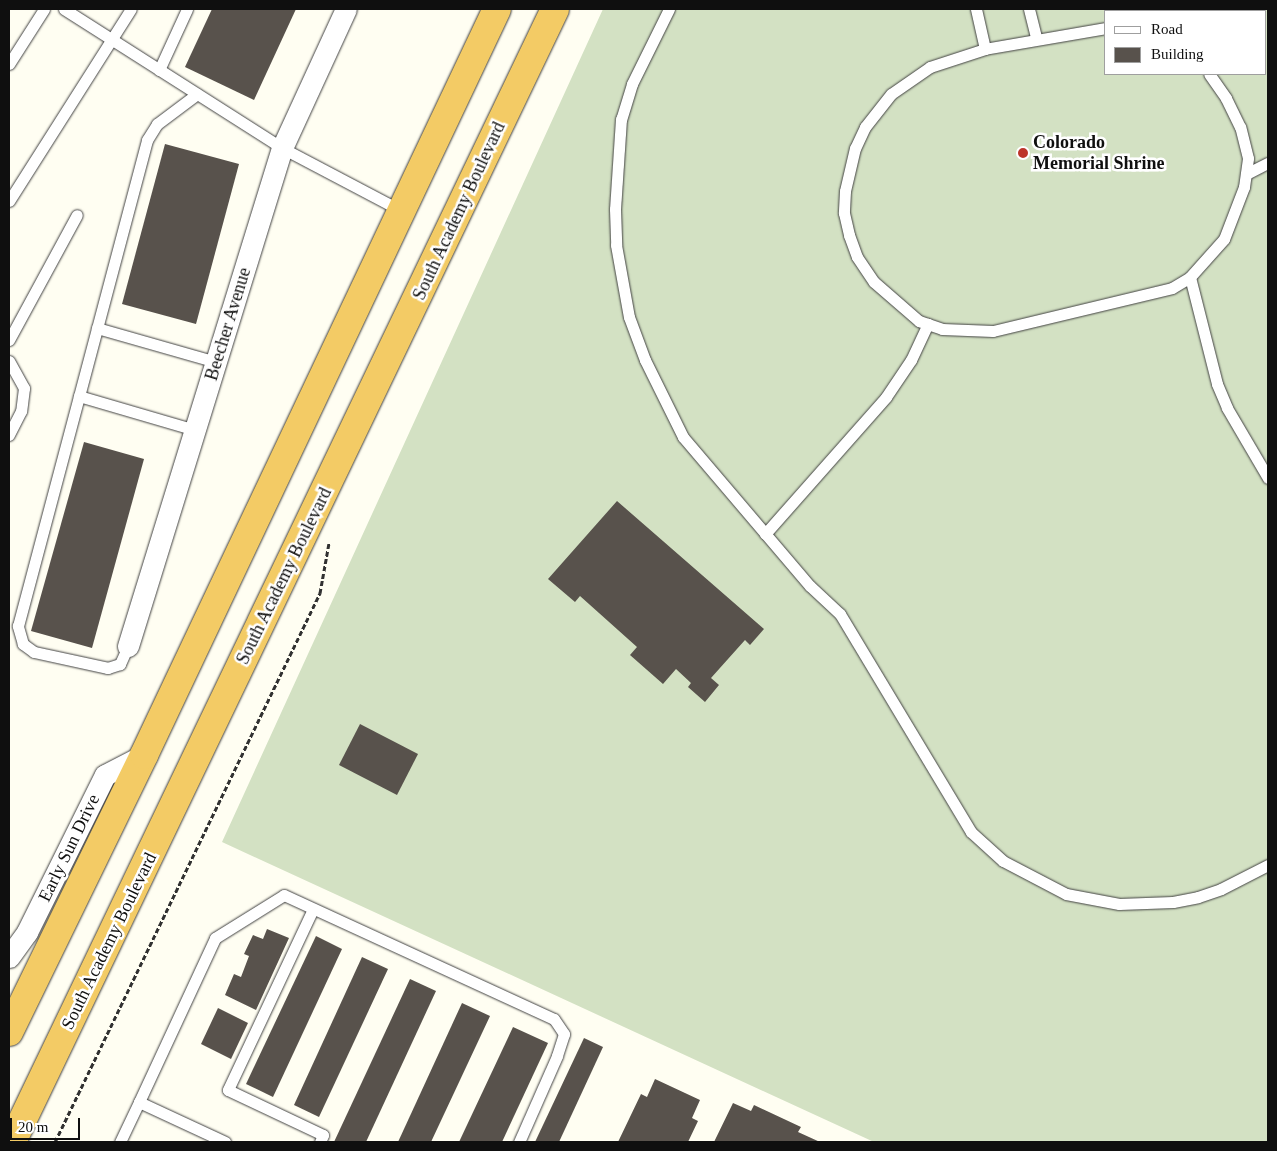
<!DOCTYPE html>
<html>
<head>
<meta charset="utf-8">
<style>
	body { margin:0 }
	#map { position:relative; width:1277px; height:1151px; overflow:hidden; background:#fffef2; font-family:Georgia,serif }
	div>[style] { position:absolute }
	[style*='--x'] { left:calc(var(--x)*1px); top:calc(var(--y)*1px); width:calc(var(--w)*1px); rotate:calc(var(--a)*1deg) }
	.cemetery>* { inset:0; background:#d3e1c3 }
	.building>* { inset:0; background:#58524c }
	.path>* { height:3px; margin-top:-1.5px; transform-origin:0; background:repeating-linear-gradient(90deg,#313131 0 5px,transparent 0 7.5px) }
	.roads { filter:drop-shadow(0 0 1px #424242) drop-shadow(0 0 1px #424242) }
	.service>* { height:11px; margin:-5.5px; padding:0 5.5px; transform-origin:5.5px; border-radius:5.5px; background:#fff }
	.minor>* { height:21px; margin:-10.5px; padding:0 10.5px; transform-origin:10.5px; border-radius:10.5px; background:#fff }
	.trunk>* { height:28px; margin:-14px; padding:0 14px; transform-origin:14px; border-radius:14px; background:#f3cb65 }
	.dots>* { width:14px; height:14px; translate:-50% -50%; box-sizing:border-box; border:2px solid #fff; border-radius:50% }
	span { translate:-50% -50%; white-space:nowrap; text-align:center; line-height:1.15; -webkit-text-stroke:5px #fff; paint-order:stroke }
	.poi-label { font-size:18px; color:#0f0f0f; font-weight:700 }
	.left { translate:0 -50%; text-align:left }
	.street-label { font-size:18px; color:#0f0f0f }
	.frame { position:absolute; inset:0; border:10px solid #0f0f0f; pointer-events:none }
	.legend { position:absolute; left:1104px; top:10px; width:162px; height:65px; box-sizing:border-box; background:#fff; border:1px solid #9f9f9f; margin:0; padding:6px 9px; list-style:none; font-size:15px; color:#0f0f0f }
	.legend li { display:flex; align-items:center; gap:10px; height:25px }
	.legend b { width:25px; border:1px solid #9f9f9f }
	.scale { position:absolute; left:10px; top:1118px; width:70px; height:22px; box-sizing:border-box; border:2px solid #0f0f0f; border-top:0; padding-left:6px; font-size:15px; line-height:18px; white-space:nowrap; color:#0f0f0f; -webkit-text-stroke:4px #fff; paint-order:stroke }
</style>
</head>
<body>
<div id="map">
	<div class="cemetery">
		<i style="clip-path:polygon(evenodd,603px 9px,1268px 9px,1268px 1142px,874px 1142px,222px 842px,603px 9px,1106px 11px,1266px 11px,1266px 74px,1106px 74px,1106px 11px)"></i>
	</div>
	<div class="building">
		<i style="clip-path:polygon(212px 9px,296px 9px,254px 100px,185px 67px)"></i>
		<i style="clip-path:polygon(165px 144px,239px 164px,196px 324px,122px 304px)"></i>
		<i style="clip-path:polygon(84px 442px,144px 459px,92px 648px,31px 631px)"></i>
		<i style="clip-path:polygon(617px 501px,764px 629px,750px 645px,745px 640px,711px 678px,719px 685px,705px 702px,688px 687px,691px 683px,676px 669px,663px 684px,630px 655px,637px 647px,580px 596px,575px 602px,548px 579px)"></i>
		<i style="clip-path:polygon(360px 724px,418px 754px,397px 795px,339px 765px)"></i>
		<i style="clip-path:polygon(267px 929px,289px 938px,256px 1010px,225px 995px,234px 974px,241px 977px,249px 956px,244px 954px,253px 935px,263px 939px)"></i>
		<i style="clip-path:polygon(316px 936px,342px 949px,273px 1097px,246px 1084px)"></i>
		<i style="clip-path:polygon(362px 957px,388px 969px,319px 1117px,294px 1105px)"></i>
		<i style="clip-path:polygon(410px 979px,436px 991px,366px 1142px,334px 1142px)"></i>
		<i style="clip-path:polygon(462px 1003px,490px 1016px,431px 1142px,398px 1142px)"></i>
		<i style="clip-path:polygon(218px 1008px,248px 1023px,231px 1059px,201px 1044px)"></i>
		<i style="clip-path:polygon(513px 1027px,548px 1043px,502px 1142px,459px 1142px)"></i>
		<i style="clip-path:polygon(584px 1038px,603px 1047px,559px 1142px,535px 1142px)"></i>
		<i style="clip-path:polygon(655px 1079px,700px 1100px,692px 1118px,698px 1121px,688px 1142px,618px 1142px,641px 1094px,647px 1097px)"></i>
		<i style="clip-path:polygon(733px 1103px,751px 1111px,754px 1105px,801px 1127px,798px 1132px,820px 1142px,714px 1142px)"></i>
	</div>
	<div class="path">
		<i style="--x:55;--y:1142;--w:610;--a:-64.23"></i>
		<i style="--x:320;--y:593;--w:51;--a:-79.8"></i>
	</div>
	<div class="roads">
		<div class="service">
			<i style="--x:64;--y:9;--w:259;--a:32.5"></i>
			<i style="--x:282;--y:148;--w:136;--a:27.7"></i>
			<i style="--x:669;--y:9;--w:84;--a:116.3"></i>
			<i style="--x:632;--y:84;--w:37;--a:107"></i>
			<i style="--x:621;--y:119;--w:90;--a:93.8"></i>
			<i style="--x:615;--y:209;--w:36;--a:88"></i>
			<i style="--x:616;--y:245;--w:73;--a:79.8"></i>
			<i style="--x:629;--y:317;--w:46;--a:69.6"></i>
			<i style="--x:645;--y:360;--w:86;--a:63.7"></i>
			<i style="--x:683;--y:437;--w:196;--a:49.6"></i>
			<i style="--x:810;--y:586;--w:41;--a:43"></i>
			<i style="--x:840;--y:614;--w:254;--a:59"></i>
			<i style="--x:971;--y:832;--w:43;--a:42.2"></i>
			<i style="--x:1003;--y:861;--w:71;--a:27.6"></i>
			<i style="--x:1066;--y:894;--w:54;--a:10.7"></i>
			<i style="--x:1119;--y:904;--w:54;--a:-2.1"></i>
			<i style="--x:1173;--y:902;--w:25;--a:-11"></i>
			<i style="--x:1198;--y:897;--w:24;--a:-19"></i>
			<i style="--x:1221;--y:889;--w:53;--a:-27.1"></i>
			<i style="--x:976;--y:9;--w:41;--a:77.3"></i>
			<i style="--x:1029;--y:9;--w:30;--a:76"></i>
			<i style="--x:1106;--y:28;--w:123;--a:170.2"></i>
			<i style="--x:985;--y:49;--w:58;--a:161.9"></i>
			<i style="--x:930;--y:67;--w:47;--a:145.3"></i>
			<i style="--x:891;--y:94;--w:42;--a:128.2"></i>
			<i style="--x:865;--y:127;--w:23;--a:115"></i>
			<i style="--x:855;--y:148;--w:44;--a:103.1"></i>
			<i style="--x:845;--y:191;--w:22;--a:93"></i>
			<i style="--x:844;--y:213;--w:23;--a:77"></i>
			<i style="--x:849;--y:235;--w:23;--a:70"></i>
			<i style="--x:857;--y:257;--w:30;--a:56"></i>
			<i style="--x:874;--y:282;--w:60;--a:40.9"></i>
			<i style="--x:919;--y:321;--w:24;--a:19"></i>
			<i style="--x:942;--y:329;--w:51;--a:2.2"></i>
			<i style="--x:993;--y:331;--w:184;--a:-13.5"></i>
			<i style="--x:1172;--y:288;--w:21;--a:-31"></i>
			<i style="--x:1190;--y:277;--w:51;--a:-48.2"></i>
			<i style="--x:1224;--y:239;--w:56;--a:-69"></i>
			<i style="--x:1244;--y:187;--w:29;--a:-82"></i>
			<i style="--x:1248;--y:158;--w:32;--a:-104"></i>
			<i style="--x:1240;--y:127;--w:32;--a:-116"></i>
			<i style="--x:1226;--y:98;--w:29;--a:-125"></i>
			<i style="--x:9;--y:64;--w:65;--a:-57.5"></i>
			<i style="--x:159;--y:70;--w:67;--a:-65.3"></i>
			<i style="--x:1246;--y:174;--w:25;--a:-27"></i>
			<i style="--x:9;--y:201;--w:227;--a:-57.6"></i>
			<i style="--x:1190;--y:277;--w:110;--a:75.8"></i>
			<i style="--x:1217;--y:384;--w:26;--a:67"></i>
			<i style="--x:1227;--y:408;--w:81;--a:59.6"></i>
			<i style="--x:97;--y:328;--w:124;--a:15.9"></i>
			<i style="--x:9;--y:340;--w:142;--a:-61.5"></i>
			<i style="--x:9;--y:361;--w:31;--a:61"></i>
			<i style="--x:24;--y:388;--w:23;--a:97"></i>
			<i style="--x:21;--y:411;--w:27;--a:117"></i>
			<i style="--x:79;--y:396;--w:121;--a:16.3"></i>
			<i style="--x:765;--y:534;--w:183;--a:-48.5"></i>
			<i style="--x:886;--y:397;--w:45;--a:-56"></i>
			<i style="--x:911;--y:360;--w:40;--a:-65"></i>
			<i style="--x:128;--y:646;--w:20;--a:114"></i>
			<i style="--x:120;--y:664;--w:13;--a:162"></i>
			<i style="--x:108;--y:668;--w:76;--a:-167.8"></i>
			<i style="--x:34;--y:652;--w:14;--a:-144"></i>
			<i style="--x:23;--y:644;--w:19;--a:-106"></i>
			<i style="--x:18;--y:626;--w:503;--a:-75.13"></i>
			<i style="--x:147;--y:140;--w:19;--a:-58"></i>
			<i style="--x:157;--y:124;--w:50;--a:-36.9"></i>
			<i style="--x:313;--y:909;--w:200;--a:115.2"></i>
			<i style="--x:228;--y:1090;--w:105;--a:25.3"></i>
			<i style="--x:323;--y:1135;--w:8;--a:113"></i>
			<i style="--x:139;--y:1102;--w:181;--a:-65.1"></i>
			<i style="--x:215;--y:938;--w:81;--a:-31.9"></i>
			<i style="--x:284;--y:895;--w:297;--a:24.7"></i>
			<i style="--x:554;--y:1019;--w:18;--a:56"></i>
			<i style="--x:564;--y:1034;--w:23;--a:108"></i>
			<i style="--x:557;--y:1056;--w:94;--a:113.8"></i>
			<i style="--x:120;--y:1142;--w:44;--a:-64.6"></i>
			<i style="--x:139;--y:1102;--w:95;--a:24.9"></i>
		</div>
		<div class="minor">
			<i style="--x:128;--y:646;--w:521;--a:-72.82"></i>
			<i style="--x:282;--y:148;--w:153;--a:-65.3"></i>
			<i style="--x:9;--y:957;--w:31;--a:-54"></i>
			<i style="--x:27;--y:932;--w:175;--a:-63.6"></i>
			<i style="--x:105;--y:775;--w:44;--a:-27.1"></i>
		</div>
		<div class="trunk">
			<i style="--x:9;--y:1032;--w:308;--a:-64"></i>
			<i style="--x:144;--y:755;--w:825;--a:-64.68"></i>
			<i style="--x:12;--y:1142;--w:1256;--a:-64.39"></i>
		</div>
	</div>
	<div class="dots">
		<i style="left:1023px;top:153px;background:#bd342a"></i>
	</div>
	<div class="poi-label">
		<span class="left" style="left:1033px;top:153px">Colorado<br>Memorial Shrine</span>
	</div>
	<div class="street-label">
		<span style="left:459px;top:211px;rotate:-65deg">South Academy Boulevard</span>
		<span style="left:228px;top:324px;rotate:-73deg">Beecher Avenue</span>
		<span style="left:284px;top:576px;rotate:-64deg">South Academy Boulevard</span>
		<span style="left:69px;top:848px;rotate:-64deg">Early Sun Drive</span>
		<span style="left:109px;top:941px;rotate:-64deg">South Academy Boulevard</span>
	</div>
	<div class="frame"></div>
	<ul class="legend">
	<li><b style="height:6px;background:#fff"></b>Road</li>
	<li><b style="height:14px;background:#58524c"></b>Building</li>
	</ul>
	<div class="scale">20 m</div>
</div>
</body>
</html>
